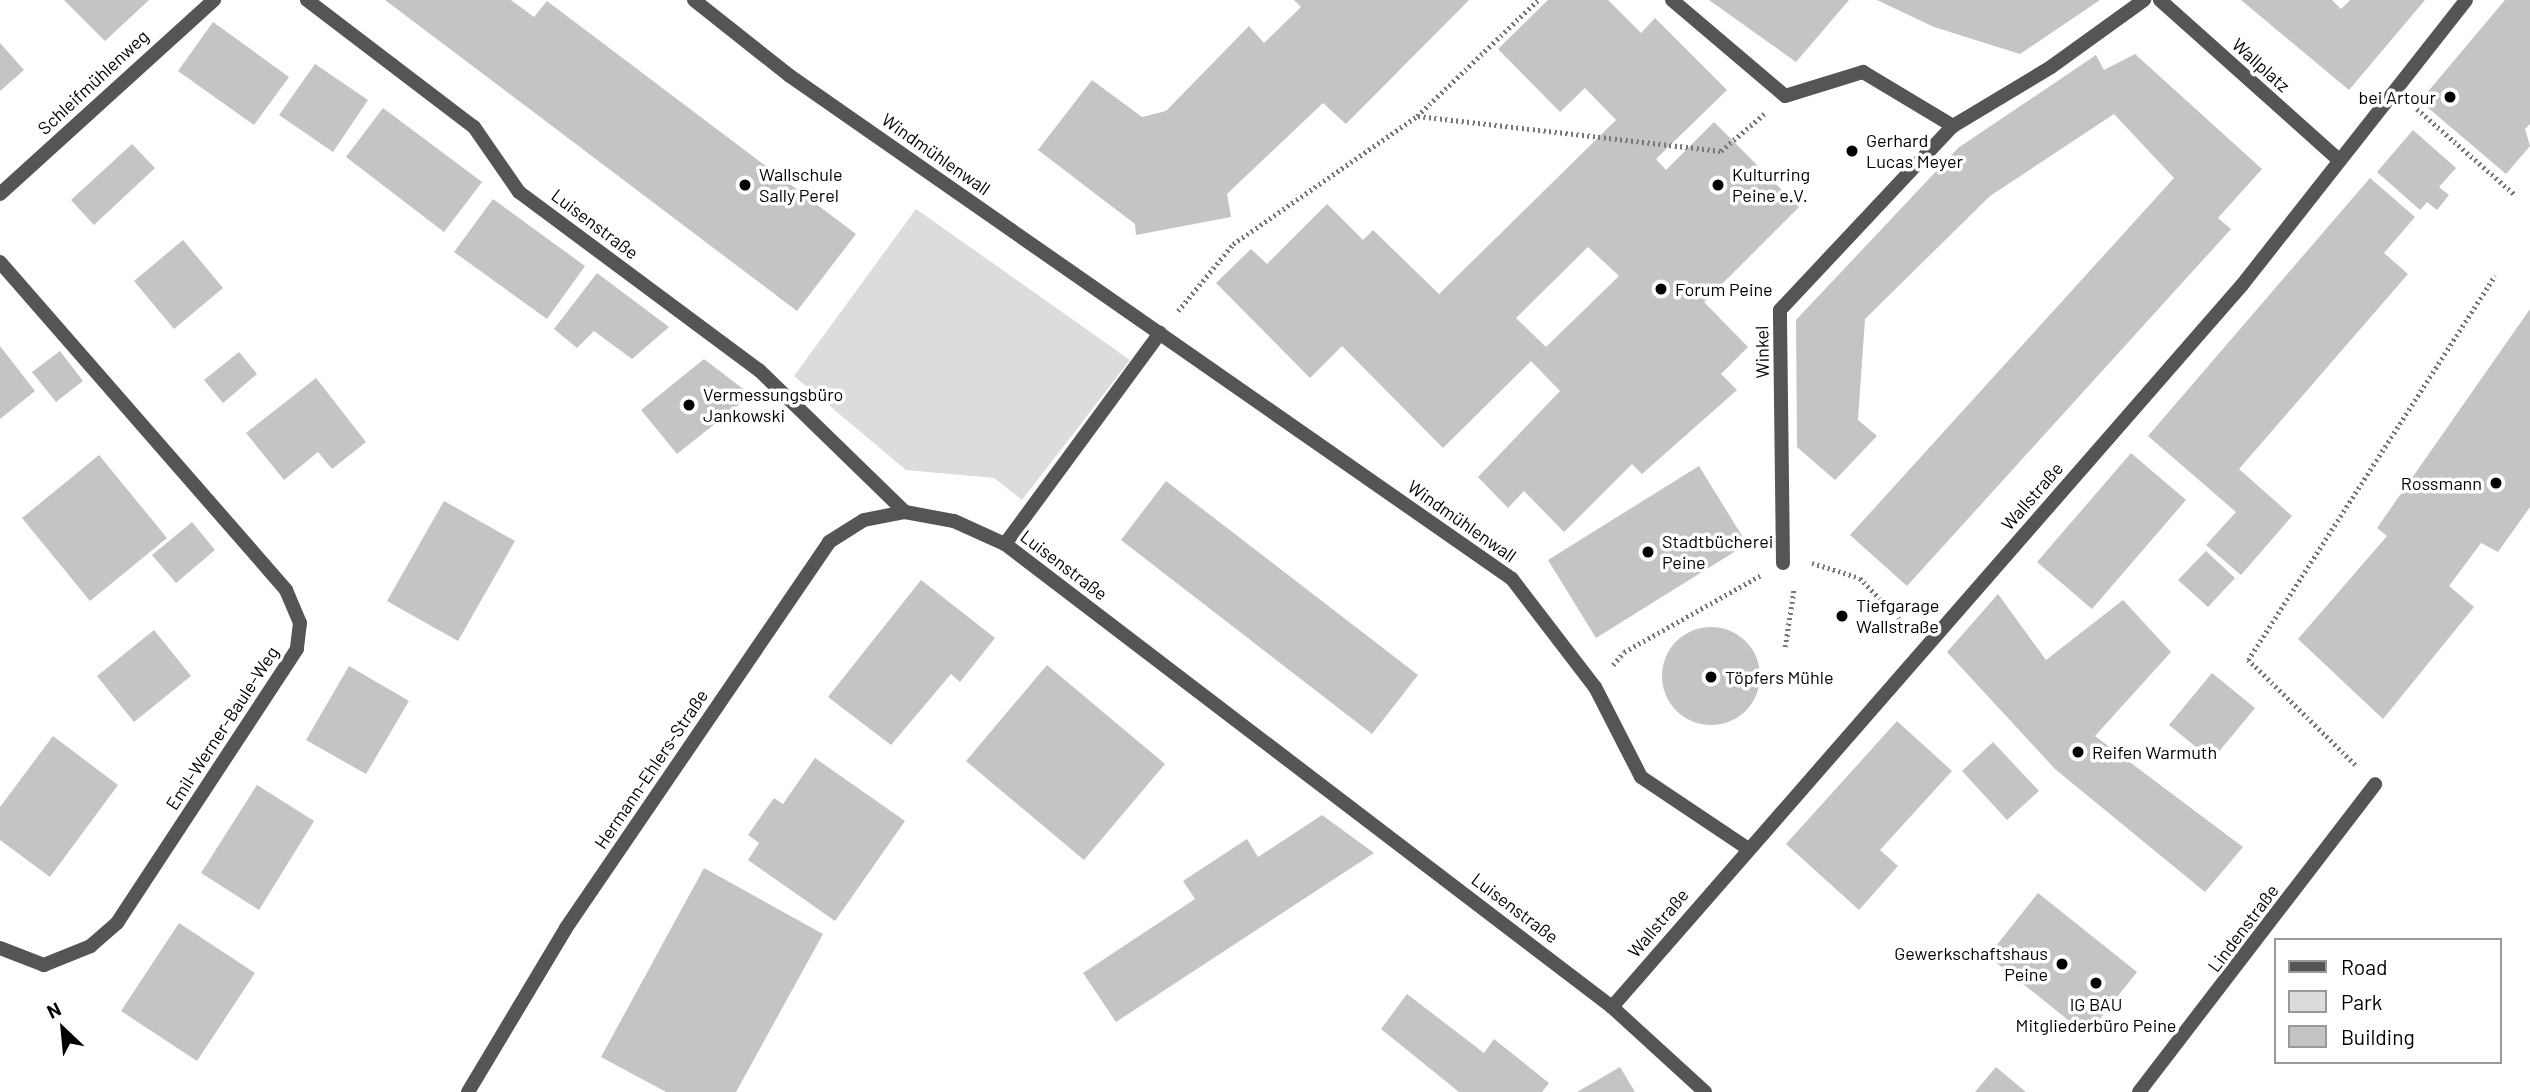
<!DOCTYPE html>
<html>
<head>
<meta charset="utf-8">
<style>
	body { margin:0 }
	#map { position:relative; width:2530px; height:1092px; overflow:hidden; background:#fff; font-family:Barlow,sans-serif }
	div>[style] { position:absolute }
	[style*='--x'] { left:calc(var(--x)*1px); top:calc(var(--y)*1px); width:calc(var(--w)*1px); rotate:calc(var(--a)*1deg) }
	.green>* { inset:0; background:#dcdcdc }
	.building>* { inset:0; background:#c4c4c4 }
	.round { border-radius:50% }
	.path>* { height:4.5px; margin-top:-2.25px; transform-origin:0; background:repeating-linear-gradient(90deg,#777 0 2px,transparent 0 5.5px) }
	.pedestrian>* { height:14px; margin:-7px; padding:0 7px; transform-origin:7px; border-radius:7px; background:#555 }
	.minor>* { height:14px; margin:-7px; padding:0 7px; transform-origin:7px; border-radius:7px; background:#555 }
	.dots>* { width:19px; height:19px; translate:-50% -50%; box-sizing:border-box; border:4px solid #fff; border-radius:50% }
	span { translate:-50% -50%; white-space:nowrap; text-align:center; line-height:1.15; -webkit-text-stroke:7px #fff; paint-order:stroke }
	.street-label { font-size:18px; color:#000 }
	.poi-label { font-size:18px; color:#000 }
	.right { translate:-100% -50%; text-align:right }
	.left { translate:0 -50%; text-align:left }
	.legend { position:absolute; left:2274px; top:938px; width:228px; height:126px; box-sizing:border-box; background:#fff; border:2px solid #999; margin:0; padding:9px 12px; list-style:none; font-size:21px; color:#000 }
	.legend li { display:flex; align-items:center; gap:14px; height:35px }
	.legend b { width:35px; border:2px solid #999 }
	.north { position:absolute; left:28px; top:994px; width:70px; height:70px; -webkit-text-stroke:5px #fff; paint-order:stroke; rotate:334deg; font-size:19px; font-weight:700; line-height:28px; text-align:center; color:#000 }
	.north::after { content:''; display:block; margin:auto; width:24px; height:32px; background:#000; clip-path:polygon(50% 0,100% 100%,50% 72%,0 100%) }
</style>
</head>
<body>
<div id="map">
	<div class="green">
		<i style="clip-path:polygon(916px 209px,1130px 360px,1022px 500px,994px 478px,906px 470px,794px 376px)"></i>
	</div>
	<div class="building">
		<i style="clip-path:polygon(64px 0,149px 0,105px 41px)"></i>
		<i style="clip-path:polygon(385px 0,511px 0,534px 17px,547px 1px,856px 234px,797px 311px)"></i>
		<i style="clip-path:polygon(1294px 0,1469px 0,1346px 124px,1323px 103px,1227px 194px,1231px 217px,1136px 235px,1135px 224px,1038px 150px,1092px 80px,1142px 117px,1166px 111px,1249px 26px,1264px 43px,1301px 7px)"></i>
		<i style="clip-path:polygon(evenodd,1548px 0,1608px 0,1641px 33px,1655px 18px,1727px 90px,1656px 159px,1666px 170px,1714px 122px,1799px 207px,1704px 302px,1748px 347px,1721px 374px,1737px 390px,1642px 474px,1632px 464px,1564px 532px,1524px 491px,1508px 508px,1478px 477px,1560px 391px,1531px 361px,1443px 448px,1342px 346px,1310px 378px,1216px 283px,1251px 249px,1267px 264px,1327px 204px,1363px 240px,1373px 230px,1439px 294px,1616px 120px,1585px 88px,1560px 112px,1498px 49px,1548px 0,1588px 247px,1619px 276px,1546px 347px,1516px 318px,1588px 247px)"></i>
		<i style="clip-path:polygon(1709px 0,1849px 0,1796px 62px)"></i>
		<i style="clip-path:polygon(1877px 0,2100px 0,2020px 54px,1934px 27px)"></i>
		<i style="clip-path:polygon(2241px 0,2332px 0,2341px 9px,2350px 0,2425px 0,2349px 90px)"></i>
		<i style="clip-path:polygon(2505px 0,2530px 0,2530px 124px,2525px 129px,2530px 146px,2506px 174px,2420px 101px)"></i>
		<i style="clip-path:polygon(213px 22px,289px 77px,254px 125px,178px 71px)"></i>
		<i style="clip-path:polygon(0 43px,24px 70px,0 91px)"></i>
		<i style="clip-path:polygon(2135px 54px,2262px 169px,2218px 218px,2231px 229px,1907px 586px,1850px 535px,2174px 178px,2114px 114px,1990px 196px,1865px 319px,1858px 420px,1877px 436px,1835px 480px,1797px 447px,1796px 320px,1958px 148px,2096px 55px,2104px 70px)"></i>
		<i style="clip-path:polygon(315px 64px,368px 100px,333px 152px,279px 115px)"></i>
		<i style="clip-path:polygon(383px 108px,482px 182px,444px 232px,346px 157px)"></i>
		<i style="clip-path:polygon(2413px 130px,2456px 168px,2439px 187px,2449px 195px,2437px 210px,2427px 202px,2420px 210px,2377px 172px)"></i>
		<i style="clip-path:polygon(132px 144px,155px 168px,94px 225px,71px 200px)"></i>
		<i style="clip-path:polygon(2370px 178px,2415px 217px,2384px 253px,2408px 274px,2239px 469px,2292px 516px,2241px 575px,2206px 545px,2236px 512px,2148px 436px)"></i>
		<i style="clip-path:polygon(493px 199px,585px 266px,547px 319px,454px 252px)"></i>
		<i style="clip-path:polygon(183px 240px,223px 288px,174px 329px,134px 281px)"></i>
		<i style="clip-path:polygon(597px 273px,669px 327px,632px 359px,594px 331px,577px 348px,554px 329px)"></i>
		<i style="clip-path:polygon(2530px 309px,2530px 507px,2498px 552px,2481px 543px,2449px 586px,2474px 607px,2383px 719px,2298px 639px,2387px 536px,2377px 528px)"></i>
		<i style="clip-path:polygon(0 346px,35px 391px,0 419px)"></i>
		<i style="clip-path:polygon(60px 351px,83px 381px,56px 402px,32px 372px)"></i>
		<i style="clip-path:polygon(239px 352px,257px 374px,223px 403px,204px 380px)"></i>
		<i style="clip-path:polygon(704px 359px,751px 395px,677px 454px,641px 410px)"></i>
		<i style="clip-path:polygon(316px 378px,366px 442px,332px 469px,318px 452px,284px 480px,246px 433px)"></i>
		<i style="clip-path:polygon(2131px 453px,2186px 500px,2092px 609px,2037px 562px)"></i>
		<i style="clip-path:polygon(99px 455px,167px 538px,90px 601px,22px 518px)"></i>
		<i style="clip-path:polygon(1699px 466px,1747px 544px,1596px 638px,1548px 560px)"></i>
		<i style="clip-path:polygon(1166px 481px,1418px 675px,1372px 734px,1121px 540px)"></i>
		<i style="clip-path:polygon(444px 501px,515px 541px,458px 641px,387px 601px)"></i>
		<i style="clip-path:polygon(192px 522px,215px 550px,176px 583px,152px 555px)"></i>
		<i style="clip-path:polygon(2206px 551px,2235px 578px,2208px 607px,2178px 580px)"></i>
		<i style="clip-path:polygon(921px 580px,995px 638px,960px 682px,951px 674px,891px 745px,828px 697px)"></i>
		<i style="clip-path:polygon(1998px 594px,2046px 660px,2123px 600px,2171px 652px,2095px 736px,2243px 847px,2205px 892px,2055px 769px,1947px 652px)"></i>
		<i class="round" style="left:1662px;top:627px;width:98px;height:98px"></i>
		<i style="clip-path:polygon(154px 630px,191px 676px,134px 722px,97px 676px)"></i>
		<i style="clip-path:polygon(1047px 665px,1165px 764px,1084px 860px,966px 761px)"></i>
		<i style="clip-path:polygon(349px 666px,409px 701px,366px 774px,306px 740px)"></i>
		<i style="clip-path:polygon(2212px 673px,2255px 708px,2212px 760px,2169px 725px)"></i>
		<i style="clip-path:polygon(1897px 721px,1952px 771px,1880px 850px,1898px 866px,1859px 910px,1786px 844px)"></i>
		<i style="clip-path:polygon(53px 736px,118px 785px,50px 877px,0 840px,0 807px)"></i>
		<i style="clip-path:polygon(1993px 742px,2039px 791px,2007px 820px,1962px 771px)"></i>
		<i style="clip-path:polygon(815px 758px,905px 821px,835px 921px,748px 860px,759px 843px,748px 835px,774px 798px,783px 804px)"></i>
		<i style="clip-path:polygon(257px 785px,314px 821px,259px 910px,201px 873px)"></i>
		<i style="clip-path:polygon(1322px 815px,1374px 853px,1116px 1022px,1083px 973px,1195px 899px,1183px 881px,1247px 839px,1258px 857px)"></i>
		<i style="clip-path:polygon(704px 868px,823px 934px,736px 1092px,666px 1092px,601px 1057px)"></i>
		<i style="clip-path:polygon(2038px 893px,2137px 972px,2087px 1035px,1988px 956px)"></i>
		<i style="clip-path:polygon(179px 923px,255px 973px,197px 1061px,121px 1011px)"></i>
		<i style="clip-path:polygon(1407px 994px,1484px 1053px,1494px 1039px,1549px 1083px,1542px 1092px,1459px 1092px,1381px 1029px)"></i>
		<i style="clip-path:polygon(1620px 1067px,1635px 1092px,1577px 1092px)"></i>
		<i style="clip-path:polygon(1996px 1067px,2026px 1092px,1975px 1092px)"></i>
	</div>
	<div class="path">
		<i style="--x:2417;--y:109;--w:129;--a:41.2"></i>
		<i style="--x:1418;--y:116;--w:305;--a:6.6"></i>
		<i style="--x:1721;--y:151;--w:57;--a:-40.7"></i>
		<i style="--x:1178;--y:311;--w:87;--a:-50.6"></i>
		<i style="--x:1233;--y:244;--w:224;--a:-34.8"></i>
		<i style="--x:1417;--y:116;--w:168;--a:-43.8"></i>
		<i style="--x:1812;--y:563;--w:50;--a:17.4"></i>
		<i style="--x:1860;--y:578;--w:66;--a:46.2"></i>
		<i style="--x:1785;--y:647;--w:60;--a:-81.3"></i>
		<i style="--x:1613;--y:665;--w:17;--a:-50"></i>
		<i style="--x:1624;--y:652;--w:157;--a:-29.3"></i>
		<i style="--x:2355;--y:765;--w:150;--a:-135.5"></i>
		<i style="--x:2248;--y:660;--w:457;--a:-57.3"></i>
	</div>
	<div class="pedestrian">
		<i style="--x:2242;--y:285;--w:362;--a:-51.8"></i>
	</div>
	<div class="minor">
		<i style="--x:307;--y:0;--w:210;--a:37.3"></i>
		<i style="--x:474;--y:127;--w:79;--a:55.3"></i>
		<i style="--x:519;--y:192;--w:299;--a:36.6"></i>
		<i style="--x:759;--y:370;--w:204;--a:44.2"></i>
		<i style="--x:905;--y:512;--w:50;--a:10.4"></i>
		<i style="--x:954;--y:521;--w:56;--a:24.3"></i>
		<i style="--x:1005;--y:544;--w:763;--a:37.34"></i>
		<i style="--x:1612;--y:1007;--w:126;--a:42.4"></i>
		<i style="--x:694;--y:0;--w:122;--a:38.4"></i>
		<i style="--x:790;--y:76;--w:880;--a:34.86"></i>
		<i style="--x:1512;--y:579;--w:136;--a:52.5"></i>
		<i style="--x:1595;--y:687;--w:101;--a:62.9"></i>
		<i style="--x:1641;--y:777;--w:128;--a:33.8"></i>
		<i style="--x:1672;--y:0;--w:148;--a:40.3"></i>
		<i style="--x:1785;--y:96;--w:82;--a:-17.1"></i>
		<i style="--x:1863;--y:72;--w:105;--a:31"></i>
		<i style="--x:2160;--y:0;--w:237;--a:41.8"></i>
		<i style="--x:0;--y:194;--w:289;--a:-42.2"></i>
		<i style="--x:0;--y:262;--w:435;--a:48.9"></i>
		<i style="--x:286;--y:590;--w:36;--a:67"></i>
		<i style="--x:300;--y:623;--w:26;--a:97"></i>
		<i style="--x:297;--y:649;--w:328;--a:123.3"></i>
		<i style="--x:117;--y:923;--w:35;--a:139"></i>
		<i style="--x:91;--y:946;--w:51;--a:158"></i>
		<i style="--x:44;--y:965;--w:47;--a:-158.9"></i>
		<i style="--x:1005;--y:544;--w:262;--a:-53.7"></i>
		<i style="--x:1783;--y:563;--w:253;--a:-90.7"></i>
		<i style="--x:1780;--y:310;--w:253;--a:-46.8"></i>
		<i style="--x:1953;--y:126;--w:114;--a:-31"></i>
		<i style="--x:2051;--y:67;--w:115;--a:-35.8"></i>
		<i style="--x:1612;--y:1007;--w:958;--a:-48.89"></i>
		<i style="--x:468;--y:1092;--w:191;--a:-59.1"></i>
		<i style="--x:566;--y:928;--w:467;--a:-55.7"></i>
		<i style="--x:829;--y:542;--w:41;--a:-32.2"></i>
		<i style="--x:864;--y:520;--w:42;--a:-11"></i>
		<i style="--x:2139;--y:1092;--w:388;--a:-52.5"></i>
	</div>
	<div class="dots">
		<i style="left:2450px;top:97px;background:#000"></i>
		<i style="left:1852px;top:151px;background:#000"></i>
		<i style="left:745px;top:185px;background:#000"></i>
		<i style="left:1718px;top:185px;background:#000"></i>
		<i style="left:1661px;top:289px;background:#000"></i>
		<i style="left:689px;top:405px;background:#000"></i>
		<i style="left:2496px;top:483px;background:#000"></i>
		<i style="left:1648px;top:552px;background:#000"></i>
		<i style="left:1842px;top:616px;background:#000"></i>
		<i style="left:1711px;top:677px;background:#000"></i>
		<i style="left:2078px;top:752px;background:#000"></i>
		<i style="left:2062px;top:964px;background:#000"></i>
		<i style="left:2096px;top:983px;background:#000"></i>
	</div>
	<div class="street-label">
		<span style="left:2261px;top:65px;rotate:42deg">Wallplatz</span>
		<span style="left:93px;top:82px;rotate:-43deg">Schleifmühlenweg</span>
		<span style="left:936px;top:154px;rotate:35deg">Windmühlenwall</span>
		<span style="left:595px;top:224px;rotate:37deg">Luisenstraße</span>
		<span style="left:1762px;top:352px;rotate:-91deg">Winkel</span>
		<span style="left:2032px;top:496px;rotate:-49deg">Wallstraße</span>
		<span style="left:1462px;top:521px;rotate:35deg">Windmühlenwall</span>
		<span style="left:1064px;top:565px;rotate:37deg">Luisenstraße</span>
		<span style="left:222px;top:728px;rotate:-57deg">Emil-Werner-Baule-Weg</span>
		<span style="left:651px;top:769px;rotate:-56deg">Hermann-Ehlers-Straße</span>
		<span style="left:1515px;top:908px;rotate:37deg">Luisenstraße</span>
		<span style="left:1658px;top:923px;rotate:-50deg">Wallstraße</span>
		<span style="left:2243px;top:928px;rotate:-53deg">Lindenstraße</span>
	</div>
	<div class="poi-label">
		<span class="right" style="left:2436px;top:97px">bei Artour</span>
		<span class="left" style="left:1866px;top:151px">Gerhard<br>Lucas Meyer</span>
		<span class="left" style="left:759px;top:185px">Wallschule<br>Sally Perel</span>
		<span class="left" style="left:1732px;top:185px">Kulturring<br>Peine e.V.</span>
		<span class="left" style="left:1675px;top:289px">Forum Peine</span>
		<span class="left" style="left:703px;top:405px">Vermessungsbüro<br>Jankowski</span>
		<span class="right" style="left:2482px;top:483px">Rossmann</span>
		<span class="left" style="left:1662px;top:552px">Stadtbücherei<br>Peine</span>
		<span class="left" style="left:1856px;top:616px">Tiefgarage<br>Wallstraße</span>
		<span class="left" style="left:1725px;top:677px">Töpfers Mühle</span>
		<span class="left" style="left:2092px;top:752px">Reifen Warmuth</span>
		<span class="right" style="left:2048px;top:964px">Gewerkschaftshaus<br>Peine</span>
		<span style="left:2096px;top:1015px">IG BAU<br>Mitgliederbüro Peine</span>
	</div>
	<ul class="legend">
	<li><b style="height:9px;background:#555"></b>Road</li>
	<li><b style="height:19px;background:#dcdcdc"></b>Park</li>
	<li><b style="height:19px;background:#c4c4c4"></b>Building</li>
	</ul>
	<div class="north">N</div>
</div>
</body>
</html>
